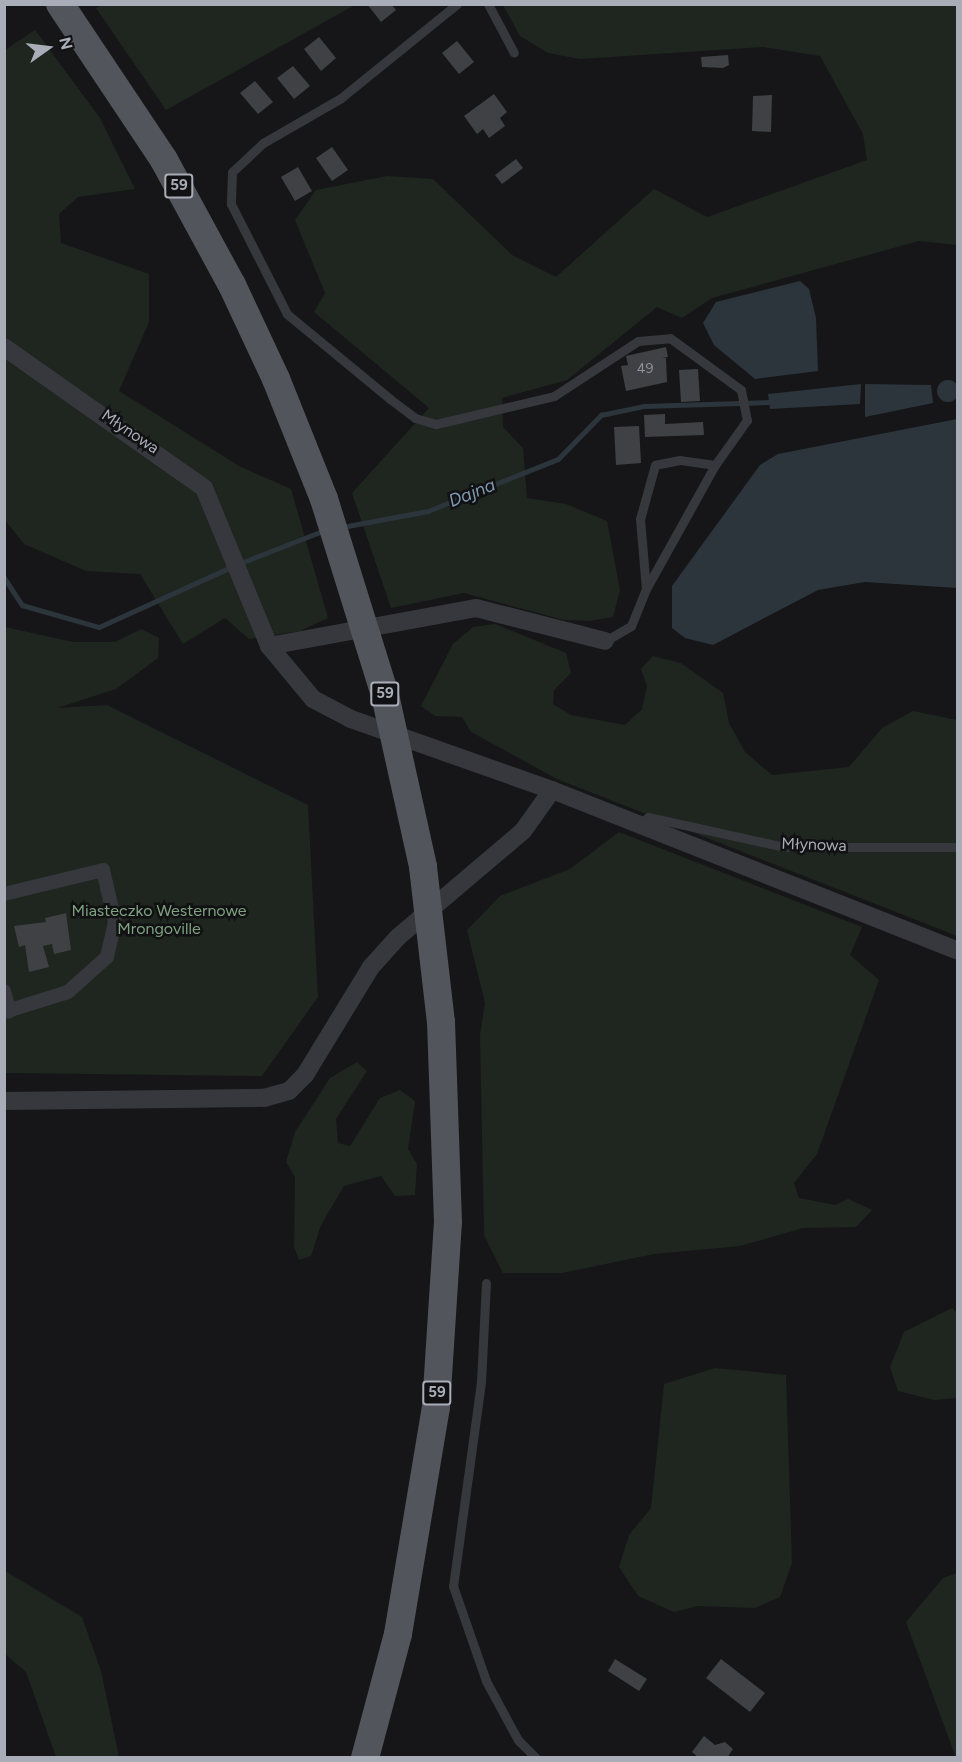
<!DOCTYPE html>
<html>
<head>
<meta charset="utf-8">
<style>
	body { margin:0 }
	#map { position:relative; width:962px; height:1762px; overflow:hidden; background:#161618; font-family:Figtree,sans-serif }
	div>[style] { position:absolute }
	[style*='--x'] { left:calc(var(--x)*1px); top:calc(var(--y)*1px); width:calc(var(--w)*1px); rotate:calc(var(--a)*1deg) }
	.green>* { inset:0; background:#1e261f }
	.water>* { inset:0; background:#2c353c }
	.round { border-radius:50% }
	.stream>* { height:4.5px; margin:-2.25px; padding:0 2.25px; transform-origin:2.25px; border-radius:2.25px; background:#2c353c }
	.building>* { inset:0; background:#404145 }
	.service>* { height:9px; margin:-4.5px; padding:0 4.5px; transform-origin:4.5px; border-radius:4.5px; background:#37383d }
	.pedestrian>* { height:14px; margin:-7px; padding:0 7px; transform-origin:7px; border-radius:7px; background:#37383d }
	.minor>* { height:18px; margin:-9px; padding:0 9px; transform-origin:9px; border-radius:9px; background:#37383d }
	.primary>* { height:28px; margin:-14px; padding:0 14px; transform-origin:14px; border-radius:14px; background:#53555c }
	.primary-bridge>* { height:28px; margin:-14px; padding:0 14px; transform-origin:14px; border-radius:14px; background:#53555c }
	span { translate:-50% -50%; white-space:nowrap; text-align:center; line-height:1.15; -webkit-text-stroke:5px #111113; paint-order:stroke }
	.number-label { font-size:14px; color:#8e929b }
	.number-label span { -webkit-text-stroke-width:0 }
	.shield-label span { padding:2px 4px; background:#111113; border:2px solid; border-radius:4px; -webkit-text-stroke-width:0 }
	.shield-label { font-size:15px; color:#a8adb8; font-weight:700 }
	.street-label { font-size:16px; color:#a8adb8 }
	.park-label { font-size:16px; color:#7fa381 }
	.water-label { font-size:18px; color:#7f9bb3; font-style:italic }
	.frame { position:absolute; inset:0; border:6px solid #a8adb8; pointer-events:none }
	.north { position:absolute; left:18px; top:18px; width:60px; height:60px; -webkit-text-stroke:4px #111113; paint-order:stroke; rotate:76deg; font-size:16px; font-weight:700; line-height:24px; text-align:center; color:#a8adb8 }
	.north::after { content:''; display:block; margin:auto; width:21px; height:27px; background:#a8adb8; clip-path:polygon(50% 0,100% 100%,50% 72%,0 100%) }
</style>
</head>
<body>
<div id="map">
	<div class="green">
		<i style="clip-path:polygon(102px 5px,102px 4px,355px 5px,166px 110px,96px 8px)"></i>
		<i style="clip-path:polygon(503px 5px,957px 5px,957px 245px,919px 241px,712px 298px,682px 318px,657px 307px,567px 380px,502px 398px,503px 427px,523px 448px,527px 498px,566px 504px,607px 521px,620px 590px,613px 617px,589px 621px,564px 620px,464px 593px,391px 608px,352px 493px,429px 408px,314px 312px,325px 293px,295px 220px,316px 190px,387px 176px,433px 179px,512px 255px,556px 277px,654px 189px,707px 217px,867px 160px,863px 134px,820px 56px,763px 47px,580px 59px,548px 53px,520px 36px)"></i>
		<i style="clip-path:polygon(35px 30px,100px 118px,135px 189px,78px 197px,59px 214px,61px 243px,149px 274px,149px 322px,119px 391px,239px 466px,291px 489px,328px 618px,300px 631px,249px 639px,225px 618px,183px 644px,140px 574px,86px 571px,24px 544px,5px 520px,5px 50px)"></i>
		<i style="clip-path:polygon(495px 624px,566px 653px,571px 673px,554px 690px,553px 704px,571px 715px,625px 725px,642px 709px,647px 686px,641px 669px,653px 656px,681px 663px,723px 693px,729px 723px,745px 752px,772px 775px,849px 767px,882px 728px,913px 711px,957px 720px,957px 936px,557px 779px,471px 732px,462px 717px,435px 716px,421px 706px,453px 644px,473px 627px)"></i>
		<i style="clip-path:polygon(5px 627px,73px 642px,115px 642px,141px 629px,159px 638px,158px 658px,116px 689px,57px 708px,107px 705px,308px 805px,318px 997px,262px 1076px,5px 1073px)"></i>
		<i style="clip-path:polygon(619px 832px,862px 927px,850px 955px,879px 980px,817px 1154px,794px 1183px,799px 1198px,835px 1205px,848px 1199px,872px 1210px,856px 1227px,803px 1228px,740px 1246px,654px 1254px,562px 1273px,503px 1273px,484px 1235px,480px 1035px,485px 1003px,467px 930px,500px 896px,570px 869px)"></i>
		<i style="clip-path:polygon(357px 1062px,367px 1071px,336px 1119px,338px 1143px,350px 1146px,380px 1098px,400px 1090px,415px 1101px,408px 1149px,417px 1164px,415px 1195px,395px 1196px,381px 1176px,344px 1186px,321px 1225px,311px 1256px,299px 1260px,294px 1247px,295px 1177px,286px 1162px,295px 1132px,330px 1078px)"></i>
		<i style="clip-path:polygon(952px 1308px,957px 1313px,957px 1398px,934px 1400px,898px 1391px,890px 1367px,904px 1332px)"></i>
		<i style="clip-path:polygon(715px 1368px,786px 1375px,792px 1563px,780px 1597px,755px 1608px,697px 1606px,674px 1612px,638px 1596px,619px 1567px,629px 1535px,651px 1508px,664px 1384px)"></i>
		<i style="clip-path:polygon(5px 1571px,82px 1617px,101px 1671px,119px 1757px,56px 1757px,26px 1672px,5px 1654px)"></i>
		<i style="clip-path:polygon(957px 1573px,958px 1757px,956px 1758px,906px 1622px,943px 1578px)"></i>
	</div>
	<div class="water">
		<i style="clip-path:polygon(800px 281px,809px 289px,816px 318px,818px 371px,755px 379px,714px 345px,703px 323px,716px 302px)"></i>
		<i class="round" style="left:937px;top:380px;width:22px;height:22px"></i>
		<i style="clip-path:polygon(861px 384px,860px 404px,770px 409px,768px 394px)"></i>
		<i style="clip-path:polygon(865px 384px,931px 385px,933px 403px,865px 417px)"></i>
		<i style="clip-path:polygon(957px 419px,957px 588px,865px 582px,818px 590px,713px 645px,685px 638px,672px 628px,672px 586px,760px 465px,778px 454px)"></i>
	</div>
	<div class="stream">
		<i style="--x:342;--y:527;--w:87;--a:-10.5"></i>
		<i style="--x:428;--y:511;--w:140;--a:-21.8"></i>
		<i style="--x:558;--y:459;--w:62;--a:-45.7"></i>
		<i style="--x:601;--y:415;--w:44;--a:-11.8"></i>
		<i style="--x:644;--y:406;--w:130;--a:-1.8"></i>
		<i style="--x:238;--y:564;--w:93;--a:-21.3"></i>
		<i style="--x:4;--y:577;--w:33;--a:57"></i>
		<i style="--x:22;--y:605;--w:80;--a:15.9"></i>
		<i style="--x:99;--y:627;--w:145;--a:-24.4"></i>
	</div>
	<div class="building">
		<i style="clip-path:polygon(367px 4px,391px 4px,396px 10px,381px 22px)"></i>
		<i style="clip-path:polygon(319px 37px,336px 58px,321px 71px,304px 49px)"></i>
		<i style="clip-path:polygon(457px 41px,474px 62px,459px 74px,442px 53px)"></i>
		<i style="clip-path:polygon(728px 55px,729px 65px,723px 68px,702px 67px,701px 57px)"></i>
		<i style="clip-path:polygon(293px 66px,310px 86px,294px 99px,277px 78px)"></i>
		<i style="clip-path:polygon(255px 81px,273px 102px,258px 114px,240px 93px)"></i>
		<i style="clip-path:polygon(494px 94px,507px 112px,500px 118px,505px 126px,489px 138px,483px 129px,477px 134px,464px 116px)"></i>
		<i style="clip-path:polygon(772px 95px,771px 132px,752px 131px,753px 96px)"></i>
		<i style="clip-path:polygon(332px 147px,348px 170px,332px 181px,316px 158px)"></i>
		<i style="clip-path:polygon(516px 159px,523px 168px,502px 184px,495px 175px)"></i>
		<i style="clip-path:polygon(298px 167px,312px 191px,295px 201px,281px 177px)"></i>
		<i style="clip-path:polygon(666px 347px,668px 357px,662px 358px,666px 358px,667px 382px,626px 391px,621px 366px,628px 365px,626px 356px)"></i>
		<i style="clip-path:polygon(698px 369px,700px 401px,681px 402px,679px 370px)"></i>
		<i style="clip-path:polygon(665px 414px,665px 424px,703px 422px,704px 435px,645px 437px,644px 415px)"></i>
		<i style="clip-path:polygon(639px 426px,641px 463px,616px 465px,614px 427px)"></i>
		<i style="clip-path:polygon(66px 913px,71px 950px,54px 954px,52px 944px,43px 946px,49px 967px,29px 972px,25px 945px,19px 947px,14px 926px,46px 922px,45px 918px)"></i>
		<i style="clip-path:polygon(615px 1659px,647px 1679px,639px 1691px,608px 1671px)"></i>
		<i style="clip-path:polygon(721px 1659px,765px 1693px,750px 1712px,706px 1678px)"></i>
		<i style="clip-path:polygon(704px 1736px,715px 1745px,725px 1742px,733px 1749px,727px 1758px,699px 1758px,692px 1752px)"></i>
	</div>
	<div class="service">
		<i style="--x:457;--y:4;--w:149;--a:141"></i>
		<i style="--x:341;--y:98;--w:90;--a:150"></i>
		<i style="--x:263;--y:143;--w:42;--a:136.9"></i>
		<i style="--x:232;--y:172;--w:32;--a:92"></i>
		<i style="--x:231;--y:204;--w:123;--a:63"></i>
		<i style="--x:287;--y:314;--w:134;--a:39.5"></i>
		<i style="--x:390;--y:399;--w:31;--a:37"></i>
		<i style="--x:415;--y:418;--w:22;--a:16"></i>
		<i style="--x:436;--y:424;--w:121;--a:-13.3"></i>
		<i style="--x:554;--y:396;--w:100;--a:-33.2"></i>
		<i style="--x:638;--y:341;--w:32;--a:-5"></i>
		<i style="--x:670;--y:338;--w:88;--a:36.2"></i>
		<i style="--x:741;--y:390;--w:31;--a:79"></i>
		<i style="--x:747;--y:420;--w:55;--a:125.4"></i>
		<i style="--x:488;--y:4;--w:55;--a:62"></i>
		<i style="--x:605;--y:641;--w:30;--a:-30"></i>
		<i style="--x:631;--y:626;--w:40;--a:-68"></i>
		<i style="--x:646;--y:589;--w:142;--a:-60.9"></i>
		<i style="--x:715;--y:465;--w:35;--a:-172"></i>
		<i style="--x:680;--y:460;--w:25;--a:169"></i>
		<i style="--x:655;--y:465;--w:56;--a:105.5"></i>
		<i style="--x:640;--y:519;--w:70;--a:85.1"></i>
		<i style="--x:640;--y:824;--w:11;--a:-41"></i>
		<i style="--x:648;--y:817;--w:140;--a:12.4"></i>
		<i style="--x:785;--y:847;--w:173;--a:0"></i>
		<i style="--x:486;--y:1283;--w:99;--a:92.9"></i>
		<i style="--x:481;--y:1382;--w:206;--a:97.8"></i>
		<i style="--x:453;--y:1586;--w:101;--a:70.8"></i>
		<i style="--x:486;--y:1681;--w:67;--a:61.5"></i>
		<i style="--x:518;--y:1740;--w:25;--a:45"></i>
	</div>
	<div class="pedestrian">
		<i style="--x:4;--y:894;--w:102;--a:-13.6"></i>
		<i style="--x:103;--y:870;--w:53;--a:77"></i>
		<i style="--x:115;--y:922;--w:36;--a:103"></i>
		<i style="--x:107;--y:957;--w:52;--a:138.1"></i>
		<i style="--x:68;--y:992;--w:67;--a:162.6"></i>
		<i style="--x:4;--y:991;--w:21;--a:76"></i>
	</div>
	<div class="minor">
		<i style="--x:4;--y:347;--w:245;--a:35.2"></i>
		<i style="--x:204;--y:488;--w:171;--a:67.6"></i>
		<i style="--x:269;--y:646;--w:69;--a:50.3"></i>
		<i style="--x:313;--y:699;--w:43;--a:27.8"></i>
		<i style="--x:351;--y:719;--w:213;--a:19.5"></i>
		<i style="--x:552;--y:790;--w:437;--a:21.6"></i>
		<i style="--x:269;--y:646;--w:210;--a:-10.4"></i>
		<i style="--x:476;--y:608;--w:133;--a:14.3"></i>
		<i style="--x:4;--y:1101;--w:260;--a:-0.7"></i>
		<i style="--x:264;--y:1098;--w:26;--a:-16"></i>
		<i style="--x:289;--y:1091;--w:23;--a:-45"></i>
		<i style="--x:305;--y:1075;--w:127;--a:-58.6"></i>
		<i style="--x:371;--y:967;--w:40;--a:-48"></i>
		<i style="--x:398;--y:937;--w:164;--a:-40.3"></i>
		<i style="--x:523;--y:831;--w:50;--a:-54.7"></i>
	</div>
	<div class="primary">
		<i style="--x:60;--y:4;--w:187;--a:56.3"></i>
		<i style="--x:164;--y:160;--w:142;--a:61.5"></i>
		<i style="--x:232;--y:285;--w:104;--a:64.9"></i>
		<i style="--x:365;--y:1758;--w:128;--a:-75.1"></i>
		<i style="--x:398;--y:1634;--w:230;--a:-80.5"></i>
		<i style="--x:436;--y:1407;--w:185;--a:-86.3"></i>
		<i style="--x:448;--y:1222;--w:200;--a:-92"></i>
	</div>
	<div class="primary-bridge">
		<i style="--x:276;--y:379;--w:129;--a:68.2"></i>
		<i style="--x:324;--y:499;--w:205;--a:72.7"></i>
		<i style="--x:385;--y:695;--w:176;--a:77.5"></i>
		<i style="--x:423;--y:867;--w:156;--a:83.4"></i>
	</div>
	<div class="number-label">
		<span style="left:645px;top:369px">49</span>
	</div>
	<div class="shield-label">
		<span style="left:179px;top:186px">59</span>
		<span style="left:385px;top:694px">59</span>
		<span style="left:437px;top:1393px">59</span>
	</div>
	<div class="street-label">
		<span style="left:130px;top:432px;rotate:34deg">Młynowa</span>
		<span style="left:814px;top:845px;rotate:2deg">Młynowa</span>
	</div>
	<div class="park-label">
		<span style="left:159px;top:920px">Miasteczko Westernowe<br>Mrongoville</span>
	</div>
	<div class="water-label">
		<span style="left:472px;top:493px;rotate:-22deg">Dajna</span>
	</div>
	<div class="frame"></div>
	<div class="north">N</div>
</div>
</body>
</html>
